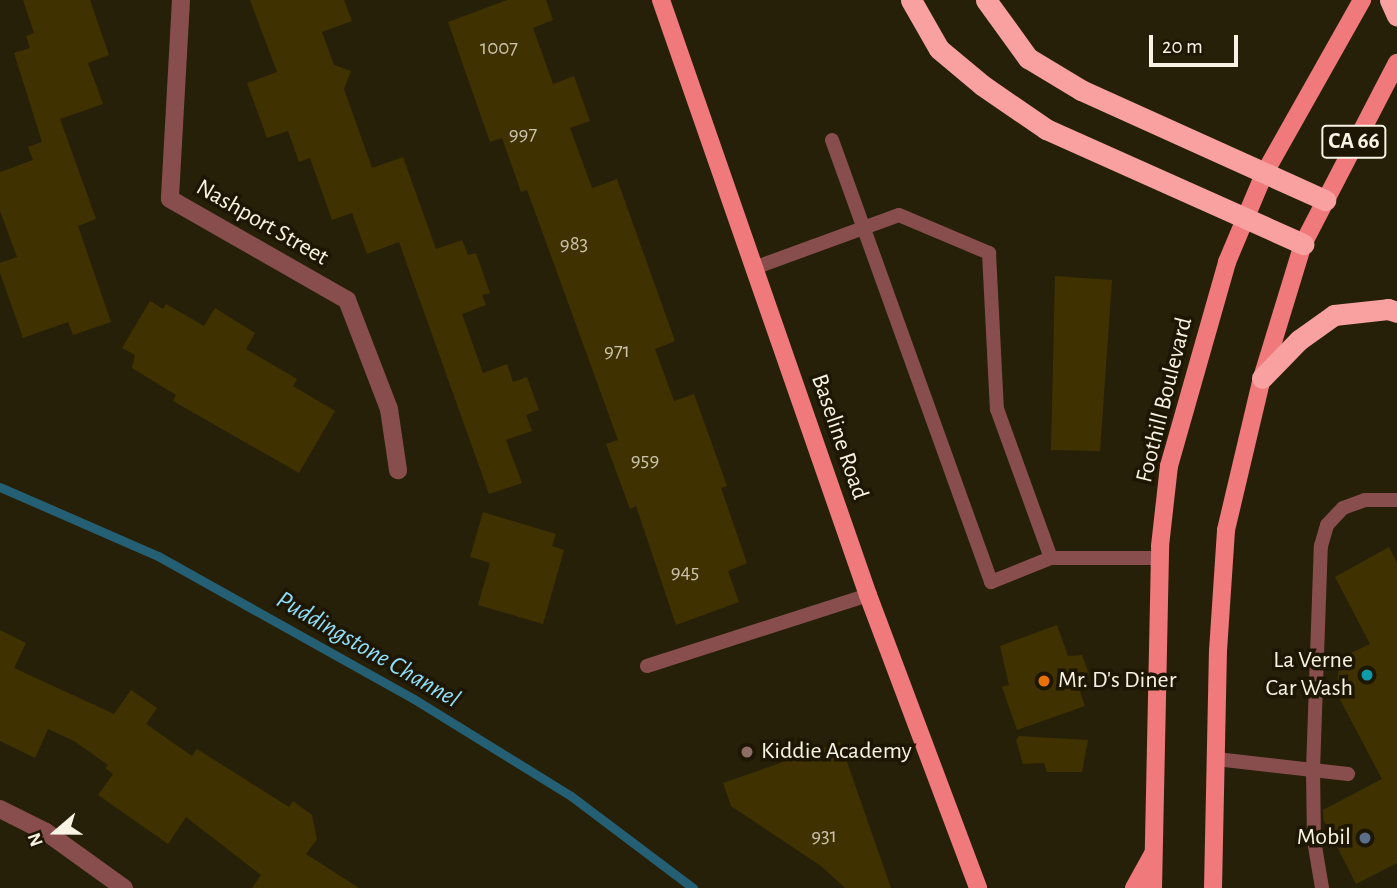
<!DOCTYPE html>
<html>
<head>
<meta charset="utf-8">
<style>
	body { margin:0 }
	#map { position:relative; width:1397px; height:888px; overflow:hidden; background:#272009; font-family:"Alegreya Sans",sans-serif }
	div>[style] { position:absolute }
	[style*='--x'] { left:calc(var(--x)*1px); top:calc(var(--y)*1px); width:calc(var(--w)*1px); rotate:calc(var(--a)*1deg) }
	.stream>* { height:9px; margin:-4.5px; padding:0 4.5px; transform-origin:4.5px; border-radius:4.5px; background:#245f73 }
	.building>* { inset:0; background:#3f3100 }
	.service>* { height:14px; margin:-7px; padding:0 7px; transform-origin:7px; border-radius:7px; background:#884e4e }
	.minor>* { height:18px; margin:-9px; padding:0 9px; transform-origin:9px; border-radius:9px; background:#884e4e }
	.primary>* { height:18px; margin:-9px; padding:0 9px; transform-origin:9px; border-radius:9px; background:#f0797b }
	.motorway>* { height:21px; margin:-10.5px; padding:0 10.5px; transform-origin:10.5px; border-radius:10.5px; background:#f8a1a0 }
	.dots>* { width:19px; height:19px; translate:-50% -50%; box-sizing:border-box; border:4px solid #1d1602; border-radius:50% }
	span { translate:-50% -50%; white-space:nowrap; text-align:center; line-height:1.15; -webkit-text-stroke:7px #1d1602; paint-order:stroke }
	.number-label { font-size:21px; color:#cac2ac }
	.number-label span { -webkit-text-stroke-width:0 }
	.shield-label span { padding:2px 5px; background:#1d1602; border:2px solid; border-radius:5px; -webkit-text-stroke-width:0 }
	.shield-label { font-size:23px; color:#f8f3e5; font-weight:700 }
	.street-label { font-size:24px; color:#f8f3e5 }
	.poi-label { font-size:24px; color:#f8f3e5 }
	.right { translate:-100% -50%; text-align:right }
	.left { translate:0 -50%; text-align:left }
	.water-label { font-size:26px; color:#90defa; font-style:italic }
	.north { position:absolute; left:21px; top:797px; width:70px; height:70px; -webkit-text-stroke:5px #1d1602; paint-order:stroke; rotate:250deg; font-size:19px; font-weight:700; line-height:28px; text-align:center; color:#f8f3e5 }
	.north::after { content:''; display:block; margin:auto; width:24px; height:32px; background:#f8f3e5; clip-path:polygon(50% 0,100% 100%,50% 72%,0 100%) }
	.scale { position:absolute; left:1149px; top:35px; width:89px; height:32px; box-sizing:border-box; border:4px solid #f8f3e5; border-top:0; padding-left:9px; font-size:21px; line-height:24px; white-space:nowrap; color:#f8f3e5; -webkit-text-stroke:5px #1d1602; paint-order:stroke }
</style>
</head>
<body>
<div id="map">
	<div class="stream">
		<i style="--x:0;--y:487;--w:172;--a:23.6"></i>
		<i style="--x:158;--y:556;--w:293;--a:29.2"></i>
		<i style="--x:414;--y:699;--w:185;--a:31.7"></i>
		<i style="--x:571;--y:796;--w:153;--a:37"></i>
	</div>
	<div class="building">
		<i style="clip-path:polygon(23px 0,90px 0,109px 55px,88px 63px,103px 104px,60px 119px,96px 219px,78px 226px,111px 322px,73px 335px,68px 322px,23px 338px,0 273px,0 263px,17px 257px,0 211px,0 172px,33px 160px,28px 147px,42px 142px,14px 53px,30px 48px,26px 36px,34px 33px)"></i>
		<i style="clip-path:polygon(250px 0,344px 0,352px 21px,322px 32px,334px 65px,351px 71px,344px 89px,372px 168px,403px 157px,436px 249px,462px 240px,468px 255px,476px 253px,490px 293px,482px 295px,486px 305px,462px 314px,483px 373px,507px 364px,513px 382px,527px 377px,539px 410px,526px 415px,532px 431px,506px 440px,522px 483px,489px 494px,399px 242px,367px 254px,352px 213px,332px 220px,310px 158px,299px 162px,288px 131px,267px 138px,247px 83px,277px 72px)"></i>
		<i style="clip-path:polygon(507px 0,546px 0,553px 20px,533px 28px,553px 84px,574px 76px,590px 121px,570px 128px,592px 188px,617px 179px,675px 341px,655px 349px,674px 401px,694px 394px,727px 486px,721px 488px,747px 563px,728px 571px,739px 602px,676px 625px,636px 506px,630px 509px,606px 444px,618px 440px,527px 190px,521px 192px,502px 138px,490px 142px,448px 22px)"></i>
		<i style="clip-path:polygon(1055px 276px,1112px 280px,1100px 451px,1051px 450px)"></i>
		<i style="clip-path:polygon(150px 301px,163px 309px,166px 304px,204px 326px,215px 308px,255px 333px,246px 349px,297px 379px,293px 386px,335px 411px,299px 473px,173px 401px,176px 395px,132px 368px,135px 355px,122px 348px)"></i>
		<i style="clip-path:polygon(483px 512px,556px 534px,552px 546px,564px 550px,543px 624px,478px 605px,490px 563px,470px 557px)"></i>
		<i style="clip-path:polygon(1389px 547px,1397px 563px,1397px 863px,1356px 884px,1323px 819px,1323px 810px,1382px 779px,1336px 692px,1340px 658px,1370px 644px,1335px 577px)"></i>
		<i style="clip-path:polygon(1057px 625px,1068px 656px,1082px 655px,1089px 674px,1078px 685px,1085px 706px,1017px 730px,1002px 687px,1009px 685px,1000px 646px)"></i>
		<i style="clip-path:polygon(0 630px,26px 643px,14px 668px,114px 714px,131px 690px,157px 708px,146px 724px,192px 756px,197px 749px,289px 807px,293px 801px,312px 815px,317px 839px,306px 854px,359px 888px,252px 888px,261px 875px,186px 817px,168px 844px,98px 795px,113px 774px,105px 768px,108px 765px,74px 741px,48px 729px,35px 758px,0 741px)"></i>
		<i style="clip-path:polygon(1019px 736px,1088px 740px,1082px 772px,1047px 772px,1044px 763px,1023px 764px,1016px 740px)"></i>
		<i style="clip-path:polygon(840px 742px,891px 888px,845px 888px,821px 866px,731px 806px,723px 783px)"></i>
	</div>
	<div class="service">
		<i style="--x:832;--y:140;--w:470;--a:70.2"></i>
		<i style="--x:991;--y:582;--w:65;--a:-21.8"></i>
		<i style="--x:1051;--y:558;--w:108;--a:0"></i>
		<i style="--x:754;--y:268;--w:154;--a:-20.1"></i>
		<i style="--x:899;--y:215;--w:98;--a:22.9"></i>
		<i style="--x:989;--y:253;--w:156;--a:87.1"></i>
		<i style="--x:997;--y:409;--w:158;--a:70.1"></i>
		<i style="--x:647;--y:666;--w:232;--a:-17.8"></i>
		<i style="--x:1216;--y:759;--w:133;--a:6.5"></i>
		<i style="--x:1322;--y:888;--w:49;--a:-99.5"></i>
		<i style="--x:1314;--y:840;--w:70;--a:-90.8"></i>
		<i style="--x:1313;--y:770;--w:224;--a:-88"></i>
		<i style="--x:1321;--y:546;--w:22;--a:-74"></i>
		<i style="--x:1327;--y:525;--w:23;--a:-47"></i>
		<i style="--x:1343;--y:508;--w:23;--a:-20"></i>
		<i style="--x:1365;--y:500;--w:32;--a:0"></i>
	</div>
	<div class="minor">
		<i style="--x:181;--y:0;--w:199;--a:93.2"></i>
		<i style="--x:170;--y:199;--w:204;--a:29.7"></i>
		<i style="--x:347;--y:300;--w:117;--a:68.9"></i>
		<i style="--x:389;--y:409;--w:62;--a:81.6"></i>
		<i style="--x:0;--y:809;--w:51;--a:26.6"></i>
		<i style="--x:46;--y:832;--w:96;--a:35.7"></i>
	</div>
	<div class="primary">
		<i style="--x:661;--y:0;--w:630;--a:70.82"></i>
		<i style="--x:868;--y:595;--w:313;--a:69.4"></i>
		<i style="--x:1134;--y:888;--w:39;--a:-61"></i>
		<i style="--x:1153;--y:888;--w:342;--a:-88.8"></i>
		<i style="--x:1160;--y:546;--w:81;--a:-83.6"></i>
		<i style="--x:1169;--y:466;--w:212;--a:-74.1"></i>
		<i style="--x:1227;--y:262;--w:95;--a:-67.2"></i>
		<i style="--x:1264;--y:174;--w:200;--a:-60.6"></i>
		<i style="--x:1213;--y:888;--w:237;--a:-88.8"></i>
		<i style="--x:1218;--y:651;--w:121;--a:-86.2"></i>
		<i style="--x:1226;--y:530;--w:156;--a:-76.7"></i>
		<i style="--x:1262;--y:378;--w:140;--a:-73"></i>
		<i style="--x:1303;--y:244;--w:204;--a:-62.6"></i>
	</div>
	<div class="motorway">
		<i style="--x:911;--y:0;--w:56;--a:60.3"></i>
		<i style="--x:939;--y:49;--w:56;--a:39.9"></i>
		<i style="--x:982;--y:85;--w:78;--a:34.5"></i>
		<i style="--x:1046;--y:129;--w:282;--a:24.1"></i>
		<i style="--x:986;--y:0;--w:72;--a:54.1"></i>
		<i style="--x:1028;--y:58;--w:62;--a:31.1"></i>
		<i style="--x:1081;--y:90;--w:268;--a:24.3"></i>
		<i style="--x:1390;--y:0;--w:17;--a:66"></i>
		<i style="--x:1262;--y:378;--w:53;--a:-45.8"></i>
		<i style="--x:1299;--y:340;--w:43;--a:-35.5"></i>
		<i style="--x:1334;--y:315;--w:54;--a:-6.3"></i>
		<i style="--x:1388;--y:309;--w:9;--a:18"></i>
	</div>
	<div class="dots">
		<i style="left:1367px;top:675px;background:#0f9aa8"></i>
		<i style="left:1044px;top:681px;background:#e8710a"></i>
		<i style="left:747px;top:752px;background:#8d6e63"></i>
		<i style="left:1365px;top:838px;background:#5c6f8a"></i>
	</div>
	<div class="number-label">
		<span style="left:499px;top:48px">1007</span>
		<span style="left:523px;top:134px">997</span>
		<span style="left:574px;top:244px">983</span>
		<span style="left:617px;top:351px">971</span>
		<span style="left:645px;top:460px">959</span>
		<span style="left:685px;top:572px">945</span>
		<span style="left:824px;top:836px">931</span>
	</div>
	<div class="shield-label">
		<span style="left:1354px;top:142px">CA 66</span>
	</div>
	<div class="street-label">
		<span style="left:262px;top:223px;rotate:30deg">Nashport Street</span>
		<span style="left:1165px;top:400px;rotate:-76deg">Foothill Boulevard</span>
		<span style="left:839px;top:437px;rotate:71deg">Baseline Road</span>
	</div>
	<div class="poi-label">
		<span class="right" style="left:1353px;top:675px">La Verne<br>Car Wash</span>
		<span class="left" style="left:1058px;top:681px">Mr. D's Diner</span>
		<span class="left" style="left:761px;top:752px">Kiddie Academy</span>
		<span class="right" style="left:1351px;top:838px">Mobil</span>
	</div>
	<div class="water-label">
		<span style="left:368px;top:650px;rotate:30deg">Puddingstone Channel</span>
	</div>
	<div class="north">N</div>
	<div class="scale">20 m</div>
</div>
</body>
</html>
